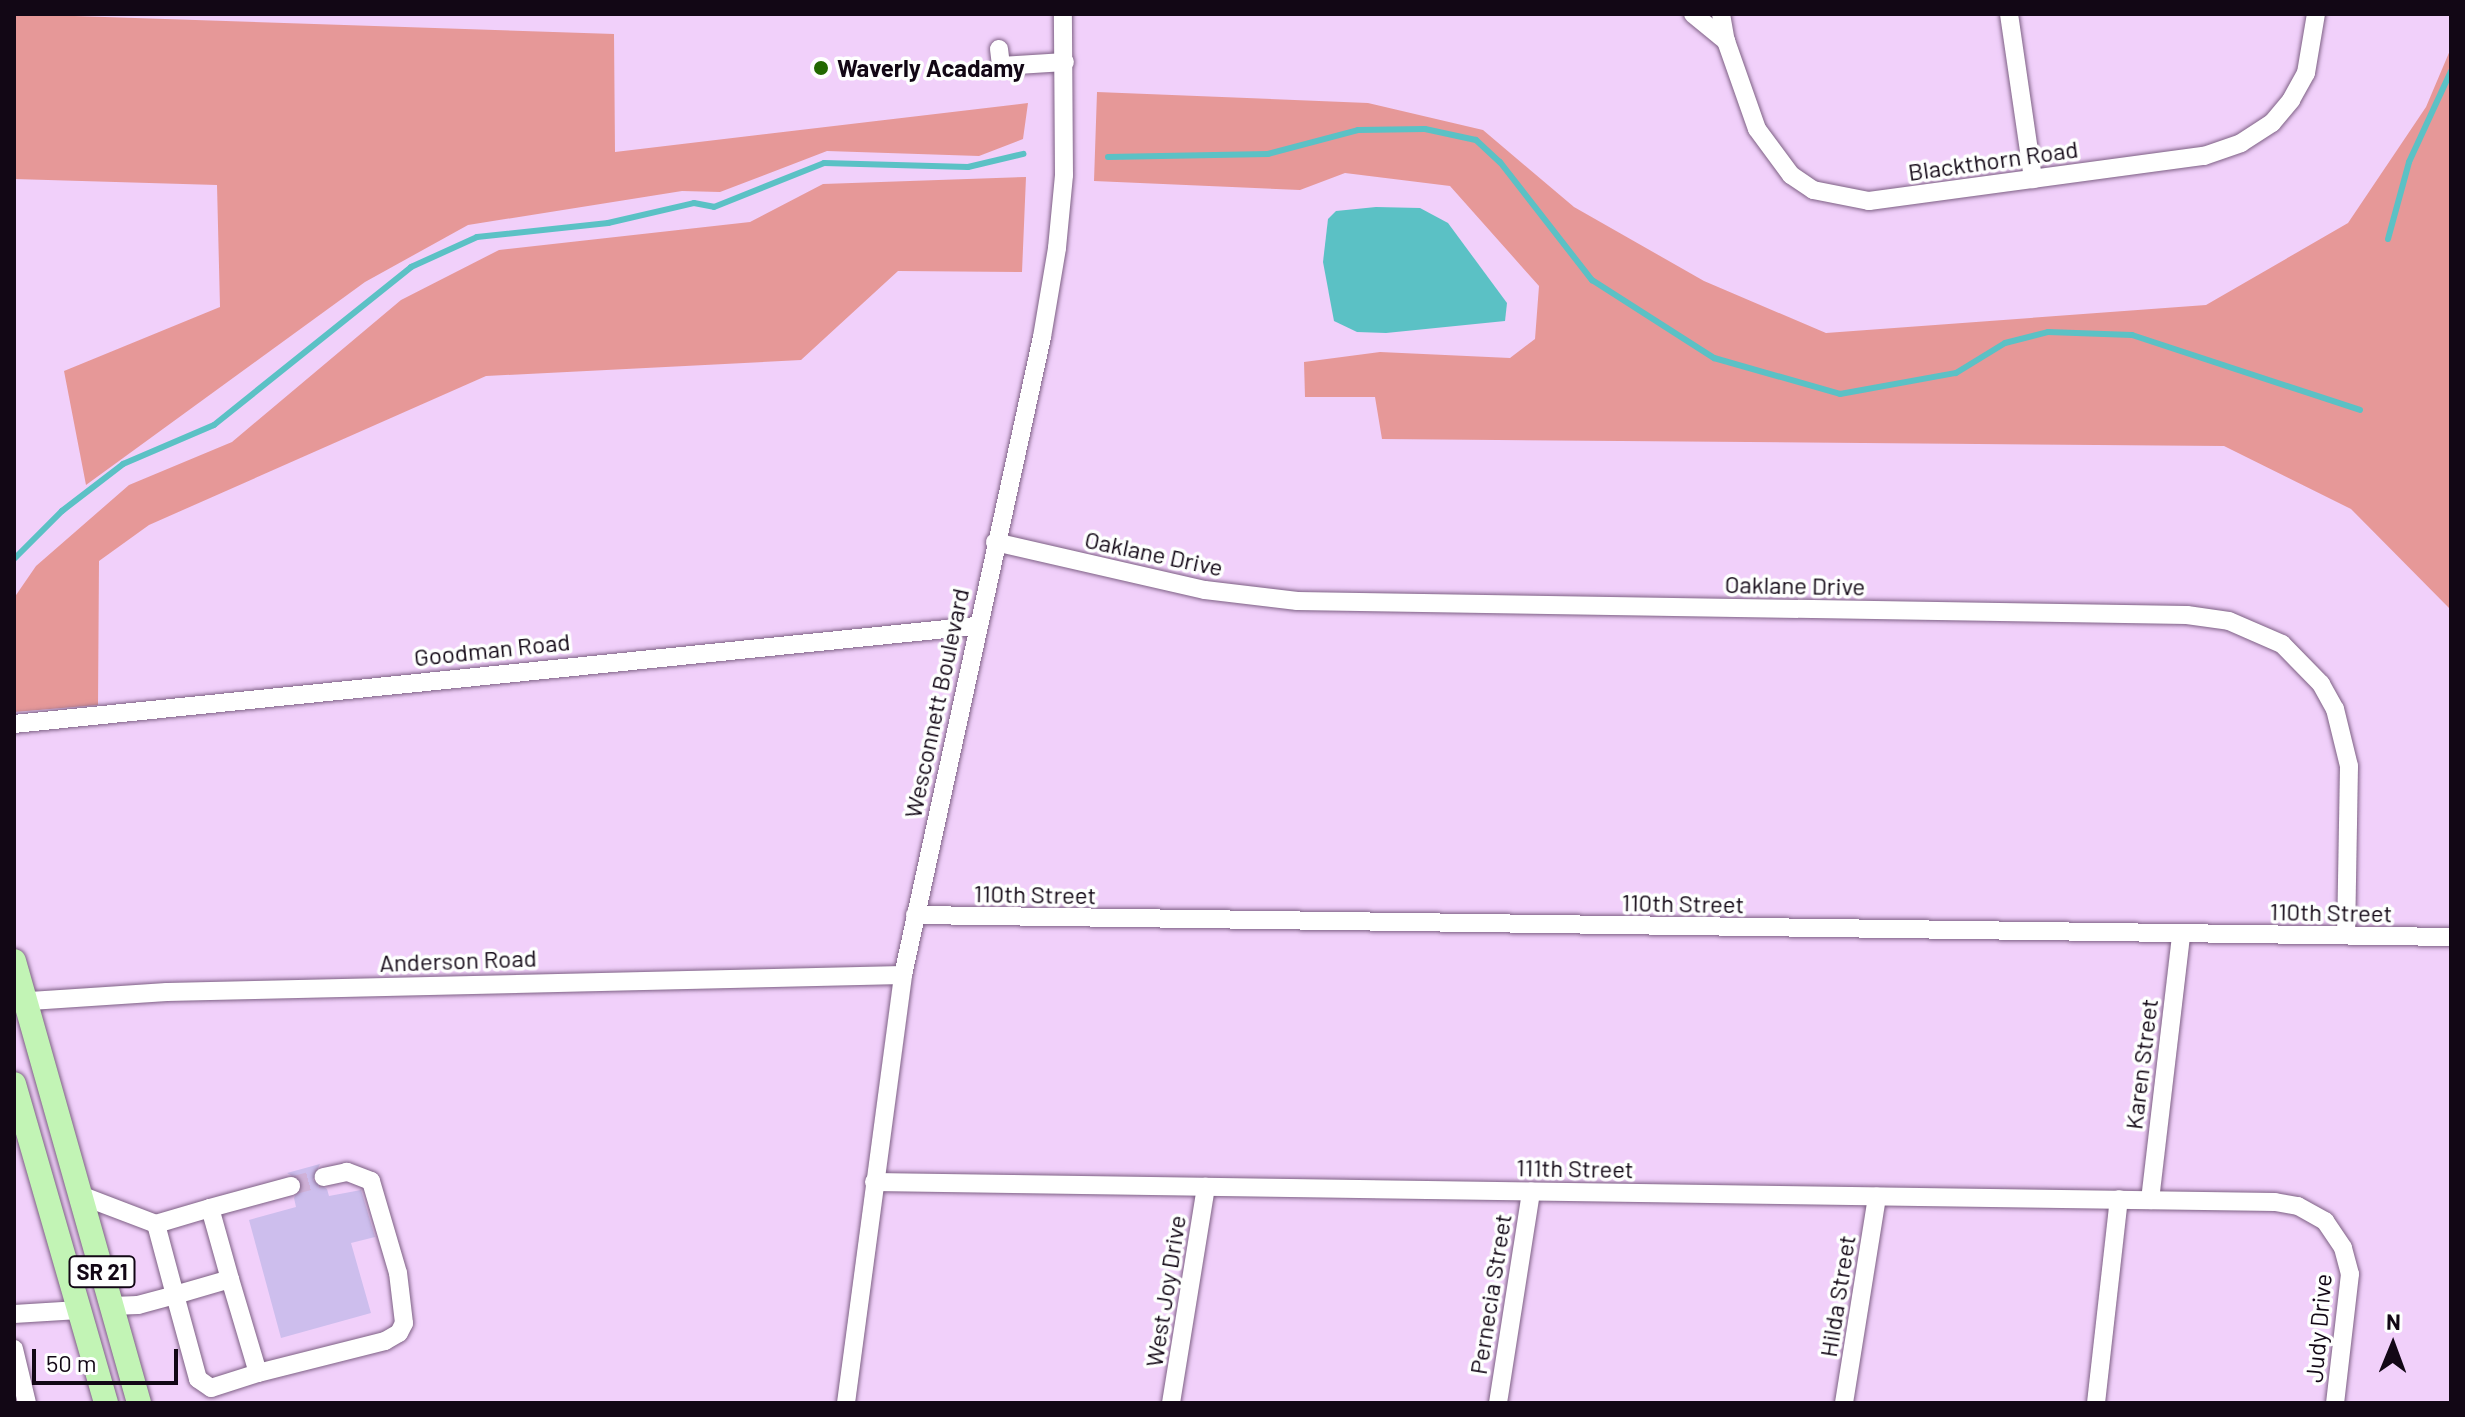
<!DOCTYPE html>
<html>
<head>
<meta charset="utf-8">
<style>
	body { margin:0 }
	#map { position:relative; width:2465px; height:1417px; overflow:hidden; background:#f1d0fa; font-family:Barlow,sans-serif }
	div>[style] { position:absolute }
	[style*='--x'] { left:calc(var(--x)*1px); top:calc(var(--y)*1px); width:calc(var(--w)*1px); rotate:calc(var(--a)*1deg) }
	.forest>* { inset:0; background:#e69898 }
	.water>* { inset:0; background:#5bc1c5 }
	.stream>* { height:6px; margin:-3px; padding:0 3px; transform-origin:3px; border-radius:3px; background:#5bc1c5 }
	.building>* { inset:0; background:#cdbeed }
	.minor-tunnel>* { height:18px; margin-top:-9px; transform-origin:0; background:repeating-linear-gradient(90deg,#d0b2d8 0 18px,transparent 0 27px) }
	.roads { filter:drop-shadow(0 0 2px #7d6084) drop-shadow(0 0 2px #7d6084) }
	.minor>* { height:18px; margin:-9px; padding:0 9px; transform-origin:9px; border-radius:9px; background:#fff }
	.major>* { height:24px; margin:-12px; padding:0 12px; transform-origin:12px; border-radius:12px; background:#c2f4b5 }
	.dots>* { width:22px; height:22px; translate:-50% -50%; box-sizing:border-box; border:4px solid #fefffe; border-radius:50% }
	span { translate:-50% -50%; white-space:nowrap; text-align:center; line-height:1.15; -webkit-text-stroke:7px #fefffe; paint-order:stroke }
	.shield-label span { padding:2px 6px; background:#fefffe; border:2px solid; border-radius:6px; -webkit-text-stroke-width:0 }
	.shield-label { font-size:22px; color:#120715; font-weight:700 }
	.poi-label { font-size:24px; color:#120715; font-weight:700 }
	.left { translate:0 -50%; text-align:left }
	.street-label { font-size:24px; color:#120715 }
	.frame { position:absolute; inset:0; border:16px solid #120715; pointer-events:none }
	.north { position:absolute; left:2353px; top:1305px; width:80px; height:80px; -webkit-text-stroke:6px #fefffe; paint-order:stroke; rotate:1deg; font-size:22px; font-weight:700; line-height:32px; text-align:center; color:#120715 }
	.north::after { content:''; display:block; margin:auto; width:28px; height:36px; background:#120715; clip-path:polygon(50% 0,100% 100%,50% 72%,0 100%) }
	.scale { position:absolute; left:32px; top:1349px; width:146px; height:36px; box-sizing:border-box; border:4px solid #120715; border-top:0; padding-left:10px; font-size:24px; line-height:28px; white-space:nowrap; color:#120715; -webkit-text-stroke:6px #fefffe; paint-order:stroke }
</style>
</head>
<body>
<div id="map">
	<div class="forest">
		<i style="clip-path:polygon(14px 14px,614px 34px,615px 152px,1028px 103px,1023px 139px,979px 156px,827px 151px,720px 192px,682px 191px,468px 225px,365px 282px,86px 485px,64px 371px,220px 307px,217px 185px,14px 179px)"></i>
		<i style="clip-path:polygon(2451px 48px,2451px 610px,2351px 509px,2224px 446px,1382px 439px,1375px 397px,1305px 397px,1304px 362px,1380px 352px,1510px 358px,1535px 339px,1539px 286px,1450px 186px,1345px 173px,1300px 190px,1094px 181px,1097px 92px,1368px 103px,1483px 130px,1574px 207px,1704px 281px,1826px 333px,2206px 305px,2348px 223px,2426px 107px)"></i>
		<i style="clip-path:polygon(1026px 177px,1022px 272px,898px 271px,801px 360px,486px 376px,149px 525px,99px 561px,98px 705px,14px 712px,14px 598px,36px 566px,129px 485px,232px 442px,401px 300px,499px 250px,750px 222px,823px 184px)"></i>
	</div>
	<div class="water">
		<i style="clip-path:polygon(1376px 207px,1420px 208px,1448px 223px,1507px 303px,1505px 321px,1386px 333px,1357px 332px,1334px 321px,1323px 262px,1328px 219px,1336px 211px)"></i>
	</div>
	<div class="stream">
		<i style="--x:1108;--y:157;--w:160;--a:-1.1"></i>
		<i style="--x:1268;--y:154;--w:93;--a:-14.9"></i>
		<i style="--x:1358;--y:130;--w:67;--a:-0.9"></i>
		<i style="--x:1425;--y:129;--w:52;--a:12.2"></i>
		<i style="--x:1476;--y:140;--w:33;--a:43"></i>
		<i style="--x:1500;--y:162;--w:150;--a:52.1"></i>
		<i style="--x:1592;--y:280;--w:145;--a:32.6"></i>
		<i style="--x:1714;--y:358;--w:131;--a:15.9"></i>
		<i style="--x:1840;--y:394;--w:118;--a:-10.3"></i>
		<i style="--x:1956;--y:373;--w:57;--a:-31.5"></i>
		<i style="--x:2005;--y:343;--w:44;--a:-14.3"></i>
		<i style="--x:2048;--y:332;--w:84;--a:2"></i>
		<i style="--x:2132;--y:335;--w:240;--a:18.2"></i>
		<i style="--x:2388;--y:239;--w:80;--a:-74.7"></i>
		<i style="--x:2409;--y:162;--w:100;--a:-65.2"></i>
		<i style="--x:14;--y:559;--w:68;--a:-45"></i>
		<i style="--x:62;--y:511;--w:77;--a:-37.6"></i>
		<i style="--x:123;--y:464;--w:99;--a:-23.2"></i>
		<i style="--x:214;--y:425;--w:253;--a:-38.7"></i>
		<i style="--x:411;--y:267;--w:72;--a:-24.4"></i>
		<i style="--x:477;--y:237;--w:132;--a:-6.1"></i>
		<i style="--x:608;--y:223;--w:88;--a:-13.1"></i>
		<i style="--x:694;--y:203;--w:20;--a:11"></i>
		<i style="--x:714;--y:207;--w:118;--a:-21.8"></i>
		<i style="--x:824;--y:163;--w:144;--a:1.6"></i>
		<i style="--x:968;--y:167;--w:57;--a:-13.3"></i>
	</div>
	<div class="building">
		<i style="clip-path:polygon(320px 1164px,313px 1180px,327px 1189px,329px 1196px,361px 1190px,375px 1237px,351px 1243px,371px 1313px,281px 1338px,249px 1220px,296px 1207px,294px 1198px,302px 1182px,287px 1173px)"></i>
	</div>
	<div class="minor-tunnel">
		<i style="--x:291;--y:1186;--w:34;--a:-15"></i>
	</div>
	<div class="roads">
		<div class="minor">
			<i style="--x:1693;--y:14;--w:43;--a:39.3"></i>
			<i style="--x:1726;--y:41;--w:93;--a:70.6"></i>
			<i style="--x:1757;--y:129;--w:57;--a:53.5"></i>
			<i style="--x:1791;--y:175;--w:27;--a:34"></i>
			<i style="--x:1813;--y:190;--w:57;--a:11.1"></i>
			<i style="--x:1869;--y:201;--w:338;--a:-7.7"></i>
			<i style="--x:2204;--y:156;--w:39;--a:-19"></i>
			<i style="--x:2241;--y:143;--w:37;--a:-33"></i>
			<i style="--x:2272;--y:123;--w:30;--a:-50"></i>
			<i style="--x:2291;--y:100;--w:31;--a:-61"></i>
			<i style="--x:2306;--y:73;--w:60;--a:-80.4"></i>
			<i style="--x:1721;--y:14;--w:27;--a:80"></i>
			<i style="--x:2009;--y:14;--w:167;--a:81.7"></i>
			<i style="--x:999;--y:49;--w:17;--a:83"></i>
			<i style="--x:1001;--y:66;--w:64;--a:-3.6"></i>
			<i style="--x:995;--y:542;--w:215;--a:12.9"></i>
			<i style="--x:1205;--y:590;--w:93;--a:6.8"></i>
			<i style="--x:1297;--y:601;--w:890;--a:0.9"></i>
			<i style="--x:2187;--y:615;--w:42;--a:8.1"></i>
			<i style="--x:2229;--y:621;--w:58;--a:23.5"></i>
			<i style="--x:2282;--y:644;--w:56;--a:45.7"></i>
			<i style="--x:2321;--y:684;--w:29;--a:61"></i>
			<i style="--x:2335;--y:709;--w:59;--a:76.2"></i>
			<i style="--x:2349;--y:766;--w:169;--a:91"></i>
			<i style="--x:14;--y:724;--w:967;--a:-5.82"></i>
			<i style="--x:915;--y:915;--w:1536;--a:0.82"></i>
			<i style="--x:15;--y:1002;--w:152;--a:-3.8"></i>
			<i style="--x:167;--y:992;--w:736;--a:-1.32"></i>
			<i style="--x:874;--y:1182;--w:1401;--a:0.82"></i>
			<i style="--x:2275;--y:1202;--w:23;--a:10"></i>
			<i style="--x:2298;--y:1206;--w:31;--a:29"></i>
			<i style="--x:2325;--y:1221;--w:32;--a:56"></i>
			<i style="--x:2343;--y:1248;--w:27;--a:75"></i>
			<i style="--x:2350;--y:1274;--w:130;--a:96.6"></i>
			<i style="--x:80;--y:1195;--w:81;--a:20.9"></i>
			<i style="--x:2150;--y:1200;--w:267;--a:-83.3"></i>
			<i style="--x:210;--y:1208;--w:84;--a:-15.2"></i>
			<i style="--x:112;--y:1306;--w:26;--a:-2"></i>
			<i style="--x:138;--y:1305;--w:38;--a:-15"></i>
			<i style="--x:175;--y:1295;--w:57;--a:-16.2"></i>
			<i style="--x:230;--y:1279;--w:98;--a:73.4"></i>
			<i style="--x:258;--y:1373;--w:49;--a:162.3"></i>
			<i style="--x:211;--y:1388;--w:16;--a:-145"></i>
			<i style="--x:198;--y:1379;--w:87;--a:-105.3"></i>
			<i style="--x:175;--y:1295;--w:73;--a:-105"></i>
			<i style="--x:156;--y:1224;--w:56;--a:-16.5"></i>
			<i style="--x:210;--y:1208;--w:74;--a:74.3"></i>
			<i style="--x:14;--y:1314;--w:65;--a:-3.5"></i>
			<i style="--x:14;--y:1349;--w:56;--a:76.5"></i>
			<i style="--x:258;--y:1373;--w:131;--a:-14.1"></i>
			<i style="--x:385;--y:1341;--w:16;--a:-30"></i>
			<i style="--x:399;--y:1333;--w:11;--a:-63"></i>
			<i style="--x:404;--y:1323;--w:50;--a:-96.8"></i>
			<i style="--x:398;--y:1273;--w:96;--a:-106.4"></i>
			<i style="--x:371;--y:1181;--w:26;--a:-159"></i>
			<i style="--x:347;--y:1172;--w:24;--a:168"></i>
			<i style="--x:846;--y:1403;--w:432;--a:-82.4"></i>
			<i style="--x:903;--y:975;--w:653;--a:-77.71"></i>
			<i style="--x:1042;--y:337;--w:90;--a:-80.4"></i>
			<i style="--x:1057;--y:248;--w:73;--a:-84.5"></i>
			<i style="--x:1064;--y:175;--w:161;--a:-90.4"></i>
			<i style="--x:1171;--y:1403;--w:219;--a:-80.8"></i>
			<i style="--x:1498;--y:1403;--w:214;--a:-81.1"></i>
			<i style="--x:1844;--y:1403;--w:209;--a:-80.9"></i>
			<i style="--x:2096;--y:1403;--w:205;--a:-83.6"></i>
		</div>
		<div class="major">
			<i style="--x:14;--y:961;--w:459;--a:74.2"></i>
			<i style="--x:14;--y:1084;--w:332;--a:73.9"></i>
		</div>
	</div>
	<div class="dots">
		<i style="left:821px;top:68px;background:#216800"></i>
	</div>
	<div class="shield-label">
		<span style="left:102px;top:1272px">SR 21</span>
	</div>
	<div class="poi-label">
		<span class="left" style="left:837px;top:68px">Waverly Acadamy</span>
	</div>
	<div class="street-label">
		<span style="left:1993px;top:160px;rotate:-8deg">Blackthorn Road</span>
		<span style="left:1154px;top:553px;rotate:12deg">Oaklane Drive</span>
		<span style="left:1795px;top:585px;rotate:1deg">Oaklane Drive</span>
		<span style="left:492px;top:649px;rotate:-6deg">Goodman Road</span>
		<span style="left:936px;top:703px;rotate:-78deg">Wesconnett Boulevard</span>
		<span style="left:1035px;top:894px;rotate:1deg">110th Street</span>
		<span style="left:1683px;top:903px;rotate:1deg">110th Street</span>
		<span style="left:2331px;top:912px;rotate:1deg">110th Street</span>
		<span style="left:458px;top:960px;rotate:-2deg">Anderson Road</span>
		<span style="left:2141px;top:1064px;rotate:-83deg">Karen Street</span>
		<span style="left:1575px;top:1168px;rotate:1deg">111th Street</span>
		<span style="left:1165px;top:1291px;rotate:-81deg">West Joy Drive</span>
		<span style="left:1490px;top:1294px;rotate:-81deg">Pernecia Street</span>
		<span style="left:1837px;top:1296px;rotate:-81deg">Hilda Street</span>
		<span style="left:2318px;top:1328px;rotate:-85deg">Judy Drive</span>
	</div>
	<div class="frame"></div>
	<div class="north">N</div>
	<div class="scale">50 m</div>
</div>
</body>
</html>
